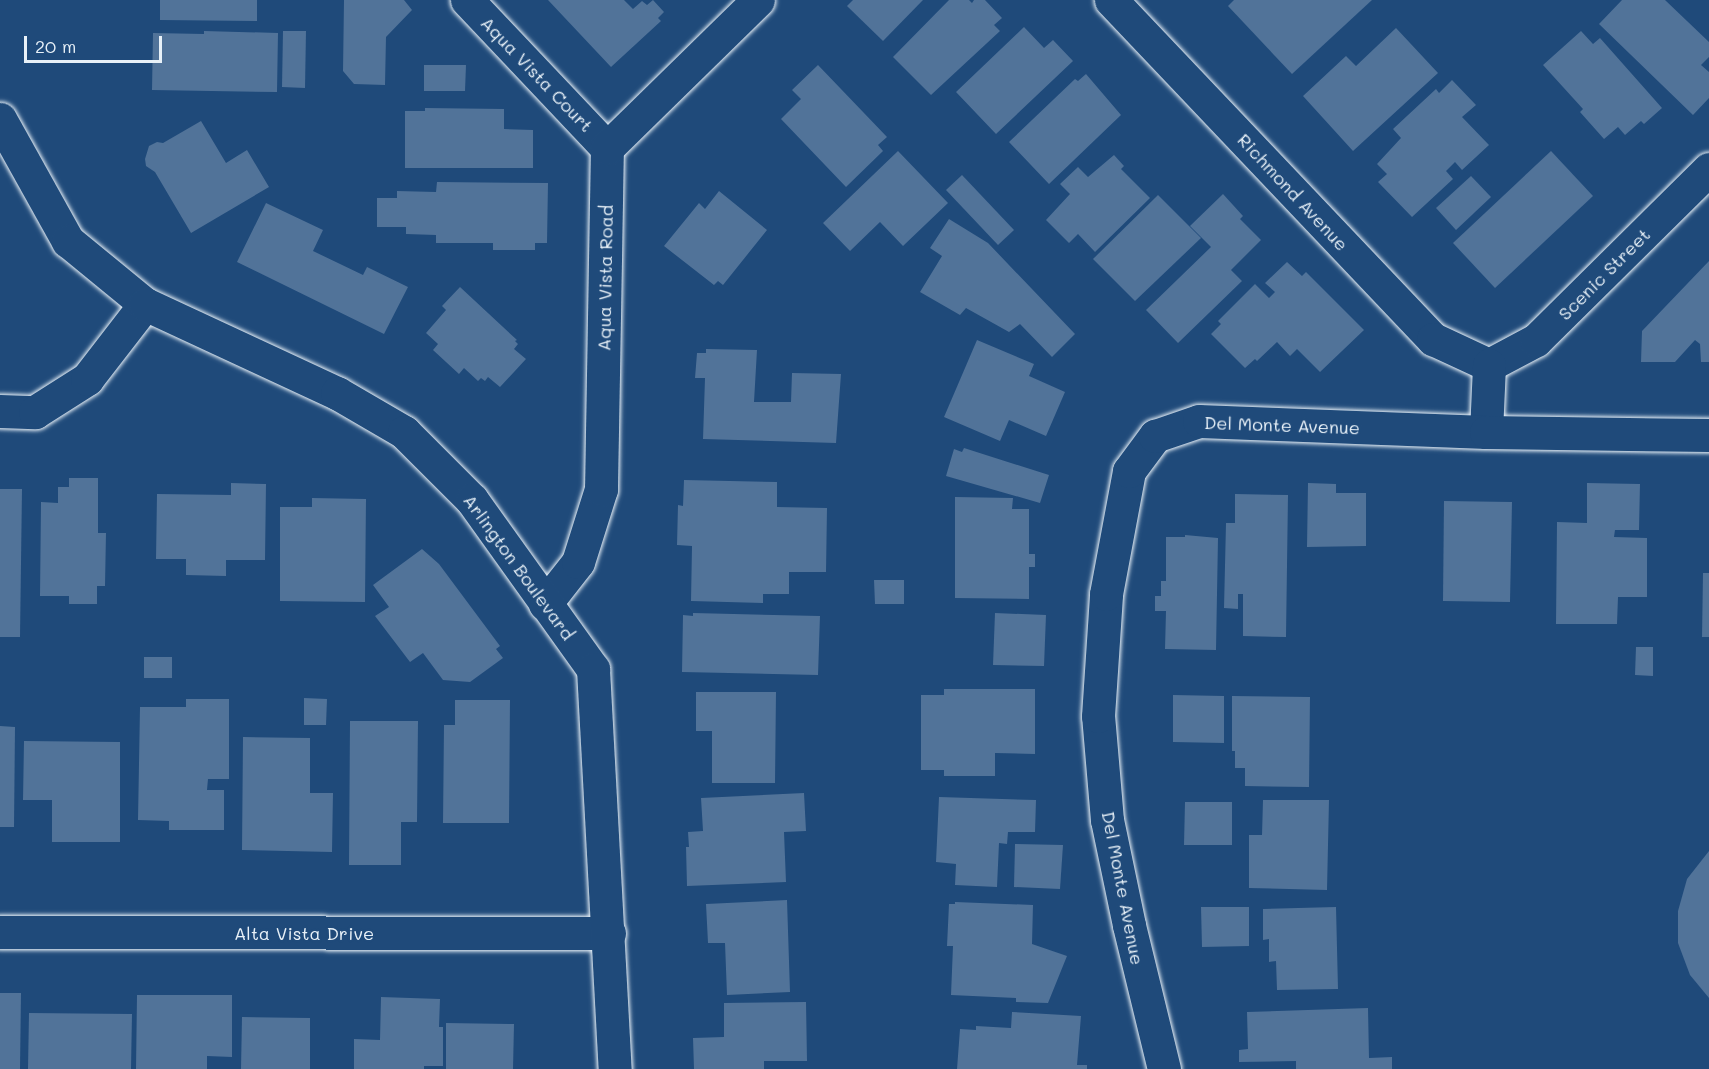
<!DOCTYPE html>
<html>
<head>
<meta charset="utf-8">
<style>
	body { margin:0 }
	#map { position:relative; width:1709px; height:1069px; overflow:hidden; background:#1f4a7a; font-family:Mali,sans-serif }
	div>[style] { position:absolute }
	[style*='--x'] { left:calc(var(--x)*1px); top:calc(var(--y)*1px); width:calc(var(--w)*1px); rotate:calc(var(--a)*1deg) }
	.building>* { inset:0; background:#517399 }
	.roads { filter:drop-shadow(0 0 2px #e8f1f8) drop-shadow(0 0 2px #e8f1f8) }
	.minor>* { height:33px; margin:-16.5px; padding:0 16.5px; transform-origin:16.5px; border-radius:16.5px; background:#1f4a7a }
	.secondary>* { height:33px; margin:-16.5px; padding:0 16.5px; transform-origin:16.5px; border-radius:16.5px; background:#1f4a7a }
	span { translate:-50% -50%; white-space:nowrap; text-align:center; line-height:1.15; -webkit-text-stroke:4.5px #1f4a7a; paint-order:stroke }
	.street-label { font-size:18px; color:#e8f1f8 }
	.scale { position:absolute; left:24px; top:36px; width:138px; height:27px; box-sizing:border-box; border:3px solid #e8f1f8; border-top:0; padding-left:8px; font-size:18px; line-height:21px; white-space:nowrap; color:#e8f1f8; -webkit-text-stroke:4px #1f4a7a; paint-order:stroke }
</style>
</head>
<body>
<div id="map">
	<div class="building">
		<i style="clip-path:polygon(160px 0,257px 0,257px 21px,160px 20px)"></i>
		<i style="clip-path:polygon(344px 0,404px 0,412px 10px,386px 37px,385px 85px,354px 84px,343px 71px)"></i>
		<i style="clip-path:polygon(548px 0,624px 0,633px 9px,642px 1px,647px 5px,653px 0,664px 12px,658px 18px,661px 21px,611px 67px)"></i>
		<i style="clip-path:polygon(853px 0,923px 0,883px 41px,847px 6px)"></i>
		<i style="clip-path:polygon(949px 0,969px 0,972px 3px,974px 0,985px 0,1002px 18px,994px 25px,1000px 31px,931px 95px,893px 57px)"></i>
		<i style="clip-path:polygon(1234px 0,1372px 0,1292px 74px,1228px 6px)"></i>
		<i style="clip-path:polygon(1622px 0,1665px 0,1709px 42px,1709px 57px,1701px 65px,1709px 72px,1709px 98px,1693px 115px,1599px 24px)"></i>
		<i style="clip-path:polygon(1024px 27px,1044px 48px,1053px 40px,1073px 61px,996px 134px,956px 92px)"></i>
		<i style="clip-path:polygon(1396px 28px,1438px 73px,1353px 151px,1303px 96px,1346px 56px,1356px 66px)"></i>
		<i style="clip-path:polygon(204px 31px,278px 33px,277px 92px,152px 90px,153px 33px,204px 34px)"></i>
		<i style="clip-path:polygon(283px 31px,306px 31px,305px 88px,282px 87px)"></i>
		<i style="clip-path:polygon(1581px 31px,1593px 44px,1600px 38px,1662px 108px,1644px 124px,1641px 121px,1625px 135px,1618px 127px,1604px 139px,1580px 112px,1583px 109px,1543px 65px)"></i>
		<i style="clip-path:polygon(424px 65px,466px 65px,465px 91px,424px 91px)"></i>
		<i style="clip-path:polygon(818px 65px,887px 137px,878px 145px,883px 151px,846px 187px,781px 119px,801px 99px,792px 90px)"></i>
		<i style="clip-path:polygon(1086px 74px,1121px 115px,1049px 184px,1009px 142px,1075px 79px,1078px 81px)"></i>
		<i style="clip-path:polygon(1452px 80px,1476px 105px,1462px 117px,1489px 145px,1462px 170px,1455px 162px,1446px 171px,1453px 179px,1412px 217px,1378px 182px,1387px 174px,1377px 164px,1401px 138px,1393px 129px,1436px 89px,1439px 93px)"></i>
		<i style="clip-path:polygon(425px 108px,504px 109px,504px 129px,533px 130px,533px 168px,405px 168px,405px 111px,425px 111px)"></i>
		<i style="clip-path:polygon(201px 121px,226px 163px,247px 150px,269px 187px,191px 233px,155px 172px,146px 166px,145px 159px,149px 146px,157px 142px,163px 143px)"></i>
		<i style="clip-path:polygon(898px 151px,948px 203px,903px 246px,880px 222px,850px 251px,823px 223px)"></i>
		<i style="clip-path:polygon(1551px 151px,1593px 196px,1495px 288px,1453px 243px)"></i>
		<i style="clip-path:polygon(1114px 155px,1124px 166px,1121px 169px,1150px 198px,1095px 252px,1078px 234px,1069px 243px,1046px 220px,1070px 194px,1060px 184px,1078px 167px,1088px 177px)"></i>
		<i style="clip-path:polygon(962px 175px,1014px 230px,998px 245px,946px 190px)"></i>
		<i style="clip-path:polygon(1471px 176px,1491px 197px,1456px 230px,1436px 208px)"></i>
		<i style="clip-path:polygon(437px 182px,548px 183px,547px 243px,535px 243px,535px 250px,493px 250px,493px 243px,436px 243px,436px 235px,406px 234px,406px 227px,377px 227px,377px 198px,397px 198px,397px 191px,436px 192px)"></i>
		<i style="clip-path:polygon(719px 191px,767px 230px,723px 285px,718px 281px,714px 285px,664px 246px,699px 203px,705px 209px)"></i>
		<i style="clip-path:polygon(1223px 194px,1243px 216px,1240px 219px,1261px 240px,1231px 270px,1242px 281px,1178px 343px,1146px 310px,1211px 247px,1190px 226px)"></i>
		<i style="clip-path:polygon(1158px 195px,1201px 238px,1135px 301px,1093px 259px)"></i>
		<i style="clip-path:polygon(266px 203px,323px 230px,313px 251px,363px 275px,367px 267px,408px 287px,384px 334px,237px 262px)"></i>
		<i style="clip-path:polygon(949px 219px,988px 243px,1075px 334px,1052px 357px,1020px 324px,1009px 332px,966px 308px,960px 315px,920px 292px,942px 256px,930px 248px)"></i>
		<i style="clip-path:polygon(1709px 261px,1709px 362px,1701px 362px,1700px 344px,1695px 340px,1675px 362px,1641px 362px,1642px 331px)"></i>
		<i style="clip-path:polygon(1287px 262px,1302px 276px,1306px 272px,1364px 330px,1320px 372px,1297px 349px,1290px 356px,1277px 342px,1257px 361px,1255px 359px,1245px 368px,1211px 334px,1221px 324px,1218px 321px,1255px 284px,1269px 298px,1275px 292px,1265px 283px)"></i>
		<i style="clip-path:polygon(460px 287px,517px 340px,515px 341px,518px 344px,514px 349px,526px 359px,500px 387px,488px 377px,485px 381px,481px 378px,478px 381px,464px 368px,459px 374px,433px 350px,438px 344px,426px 333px,446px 310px,442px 306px)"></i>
		<i style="clip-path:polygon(977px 340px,1034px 364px,1029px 376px,1065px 392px,1046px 436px,1009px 420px,1000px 441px,944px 417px)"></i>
		<i style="clip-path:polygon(706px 349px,757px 350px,754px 402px,791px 402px,792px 373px,841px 374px,836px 443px,703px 439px,705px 378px,695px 378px,697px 353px,706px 353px)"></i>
		<i style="clip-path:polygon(964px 448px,1049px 475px,1040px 503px,946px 476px,954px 449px,962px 452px)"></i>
		<i style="clip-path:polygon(69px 478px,98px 478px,98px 533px,106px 533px,105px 586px,97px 586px,97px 604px,69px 604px,69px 596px,40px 596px,41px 502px,58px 503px,58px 487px,69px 487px)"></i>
		<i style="clip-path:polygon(684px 480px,777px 482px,777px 507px,827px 508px,826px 572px,789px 572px,789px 594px,763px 594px,763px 603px,691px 601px,692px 546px,677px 545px,678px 505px,683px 506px)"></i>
		<i style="clip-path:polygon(231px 483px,266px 484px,265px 560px,226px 560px,226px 576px,186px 575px,186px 559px,156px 559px,157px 494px,231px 495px)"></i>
		<i style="clip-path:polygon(1308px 483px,1336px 484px,1336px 493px,1366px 493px,1366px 546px,1307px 547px)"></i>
		<i style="clip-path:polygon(1587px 483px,1640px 484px,1639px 530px,1615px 530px,1614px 537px,1647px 538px,1647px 597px,1618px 597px,1617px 624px,1556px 624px,1557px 522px,1587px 523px)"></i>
		<i style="clip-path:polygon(0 489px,22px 489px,20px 637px,0 637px)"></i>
		<i style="clip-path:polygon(1235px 494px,1288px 495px,1286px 637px,1243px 636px,1243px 594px,1238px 594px,1238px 609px,1224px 608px,1226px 523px,1235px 523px)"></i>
		<i style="clip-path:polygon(955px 497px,1013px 498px,1012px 509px,1029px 509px,1029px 554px,1035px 554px,1035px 567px,1029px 567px,1029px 599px,955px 598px)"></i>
		<i style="clip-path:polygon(312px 498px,366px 499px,365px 602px,280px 601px,280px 507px,312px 507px)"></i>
		<i style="clip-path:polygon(1444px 501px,1512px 502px,1510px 602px,1443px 601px)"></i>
		<i style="clip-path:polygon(1185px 535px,1218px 538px,1216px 650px,1165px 649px,1166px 611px,1155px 611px,1155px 596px,1161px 596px,1161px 581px,1166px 581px,1166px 537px,1185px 537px)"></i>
		<i style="clip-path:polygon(422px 549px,439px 564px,500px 646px,496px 649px,503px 658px,470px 682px,443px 680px,423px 653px,410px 662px,375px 616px,389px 607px,373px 585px)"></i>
		<i style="clip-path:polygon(1703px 573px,1709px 573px,1709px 637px,1702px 637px)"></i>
		<i style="clip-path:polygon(874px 580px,904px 580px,904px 604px,875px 604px)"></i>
		<i style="clip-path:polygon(693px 613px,820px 616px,818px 675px,682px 672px,683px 615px,693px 616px)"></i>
		<i style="clip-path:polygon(995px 613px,1046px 615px,1044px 666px,993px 665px)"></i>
		<i style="clip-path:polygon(1636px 647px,1653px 647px,1653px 676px,1635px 675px)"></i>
		<i style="clip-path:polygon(144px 657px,172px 657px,172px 678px,144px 678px)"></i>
		<i style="clip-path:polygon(944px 689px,1035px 689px,1035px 754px,995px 753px,995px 776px,944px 776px,944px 770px,921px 770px,921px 695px,944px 695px)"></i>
		<i style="clip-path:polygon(696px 692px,776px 692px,775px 783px,712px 783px,712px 731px,696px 731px)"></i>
		<i style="clip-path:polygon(1173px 695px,1224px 696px,1224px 743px,1173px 742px)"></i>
		<i style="clip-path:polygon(1232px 696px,1310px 697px,1309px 787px,1245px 786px,1245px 768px,1235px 768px,1235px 751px,1232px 751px)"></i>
		<i style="clip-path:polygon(304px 698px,327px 699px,326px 725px,304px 725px)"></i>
		<i style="clip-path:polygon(186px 699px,229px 699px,229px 779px,208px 779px,207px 790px,224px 790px,224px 830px,169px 830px,169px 821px,138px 820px,140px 707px,186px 707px)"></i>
		<i style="clip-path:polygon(455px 700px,510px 700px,509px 823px,443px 823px,444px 725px,455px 725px)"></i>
		<i style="clip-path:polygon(350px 721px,418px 721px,417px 822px,401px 822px,401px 865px,349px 865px)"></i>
		<i style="clip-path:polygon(0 726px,15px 727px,14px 827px,0 827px)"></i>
		<i style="clip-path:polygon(243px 737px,310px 738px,310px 793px,333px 793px,332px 852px,242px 850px)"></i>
		<i style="clip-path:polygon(24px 741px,120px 742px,120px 842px,52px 842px,52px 800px,23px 800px)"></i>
		<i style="clip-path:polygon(804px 793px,806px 831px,784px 832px,786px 882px,687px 886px,686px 847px,689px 847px,688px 832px,703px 831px,701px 798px)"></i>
		<i style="clip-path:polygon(939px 797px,1036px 800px,1035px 832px,1008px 832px,1007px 844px,999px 843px,997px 887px,955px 885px,956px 864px,936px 862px)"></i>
		<i style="clip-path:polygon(1263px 800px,1329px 800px,1327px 890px,1249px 888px,1249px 835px,1262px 835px)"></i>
		<i style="clip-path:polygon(1185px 802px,1232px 802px,1232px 845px,1184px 845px)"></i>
		<i style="clip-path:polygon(1015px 844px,1063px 845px,1060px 889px,1014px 887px)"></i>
		<i style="clip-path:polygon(1709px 851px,1709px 998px,1690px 975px,1678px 943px,1678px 911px,1687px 879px)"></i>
		<i style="clip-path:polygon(787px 900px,790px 992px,727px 995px,725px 943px,708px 943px,706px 904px)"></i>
		<i style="clip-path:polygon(955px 902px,1033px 905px,1032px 944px,1067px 956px,1048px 1003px,1016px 1002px,1016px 998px,951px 995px,953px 946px,947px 946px,949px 904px,955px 904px)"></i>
		<i style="clip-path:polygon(1201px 907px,1249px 907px,1249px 946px,1202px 947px)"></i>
		<i style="clip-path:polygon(1336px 907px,1338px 989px,1277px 990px,1276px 961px,1269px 962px,1269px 939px,1263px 940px,1263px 909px)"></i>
		<i style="clip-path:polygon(0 993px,21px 993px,20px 1069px,0 1069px)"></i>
		<i style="clip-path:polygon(137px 995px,232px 995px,232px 1057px,207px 1056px,207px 1069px,136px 1069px)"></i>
		<i style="clip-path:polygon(381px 997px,440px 999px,439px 1027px,443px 1027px,443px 1066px,424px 1066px,424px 1069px,354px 1069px,354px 1039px,380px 1040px)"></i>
		<i style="clip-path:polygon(806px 1002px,807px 1061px,764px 1061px,764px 1069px,694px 1069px,693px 1038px,724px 1037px,724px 1003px)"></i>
		<i style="clip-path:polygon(1368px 1008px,1369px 1058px,1392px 1057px,1392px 1069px,1296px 1069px,1296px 1061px,1239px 1062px,1239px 1050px,1248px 1049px,1247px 1012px)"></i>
		<i style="clip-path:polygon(1012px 1012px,1081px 1016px,1077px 1065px,1087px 1065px,1087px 1069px,957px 1069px,960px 1029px,976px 1030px,976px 1026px,1011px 1028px)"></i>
		<i style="clip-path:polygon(29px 1013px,132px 1014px,131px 1069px,28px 1069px)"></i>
		<i style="clip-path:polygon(242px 1017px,310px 1018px,310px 1069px,241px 1069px)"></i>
		<i style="clip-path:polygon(446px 1023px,514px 1024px,513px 1069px,446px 1069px)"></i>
	</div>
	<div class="roads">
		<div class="minor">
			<i style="--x:467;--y:0;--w:204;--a:46.6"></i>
			<i style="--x:1111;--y:0;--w:468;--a:46.5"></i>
			<i style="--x:1433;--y:339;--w:62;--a:24.9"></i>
			<i style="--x:1489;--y:365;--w:53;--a:-28"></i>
			<i style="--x:1536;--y:340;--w:243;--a:-44.7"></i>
			<i style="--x:0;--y:411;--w:35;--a:2"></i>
			<i style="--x:35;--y:412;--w:62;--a:-32.4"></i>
			<i style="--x:87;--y:379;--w:95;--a:-52.3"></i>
			<i style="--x:1486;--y:432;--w:67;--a:-87.4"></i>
			<i style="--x:545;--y:604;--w:53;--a:-51.8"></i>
			<i style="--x:578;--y:562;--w:77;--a:-72.5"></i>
			<i style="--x:601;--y:489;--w:341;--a:-89"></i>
			<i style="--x:607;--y:148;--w:211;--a:-44.4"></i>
			<i style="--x:0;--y:932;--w:609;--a:0.09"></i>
			<i style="--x:1164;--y:1069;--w:148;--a:-103.7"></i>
			<i style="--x:1129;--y:925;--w:107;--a:-101.8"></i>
			<i style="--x:1107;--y:820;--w:104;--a:-94.9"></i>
			<i style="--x:1098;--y:716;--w:122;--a:-86.2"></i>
			<i style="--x:1106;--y:594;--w:125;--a:-79.4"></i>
			<i style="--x:1129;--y:471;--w:44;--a:-53.4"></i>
			<i style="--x:1155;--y:436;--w:46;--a:-18.8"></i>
			<i style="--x:1199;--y:421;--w:287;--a:2.2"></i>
			<i style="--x:1486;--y:432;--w:223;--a:0.8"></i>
		</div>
		<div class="secondary">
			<i style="--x:0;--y:119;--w:140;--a:60.9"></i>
			<i style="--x:68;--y:241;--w:99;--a:39.3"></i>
			<i style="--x:145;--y:304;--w:212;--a:24.9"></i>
			<i style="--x:337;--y:393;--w:78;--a:30.2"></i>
			<i style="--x:404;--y:432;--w:96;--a:45"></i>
			<i style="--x:472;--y:500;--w:208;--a:54.4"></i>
			<i style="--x:593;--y:669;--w:401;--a:86.9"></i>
		</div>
	</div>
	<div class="street-label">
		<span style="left:537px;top:74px;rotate:46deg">Aqua Vista Court</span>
		<span style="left:1293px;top:192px;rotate:47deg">Richmond Avenue</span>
		<span style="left:1604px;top:274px;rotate:-45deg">Scenic Street</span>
		<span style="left:605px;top:278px;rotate:-89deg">Aqua Vista Road</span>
		<span style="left:1282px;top:425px;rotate:2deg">Del Monte Avenue</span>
		<span style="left:519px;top:567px;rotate:54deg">Arlington Boulevard</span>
		<span style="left:1123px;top:888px;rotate:79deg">Del Monte Avenue</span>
		<span style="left:304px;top:933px">Alta Vista Drive</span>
	</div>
	<div class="scale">20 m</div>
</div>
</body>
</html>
